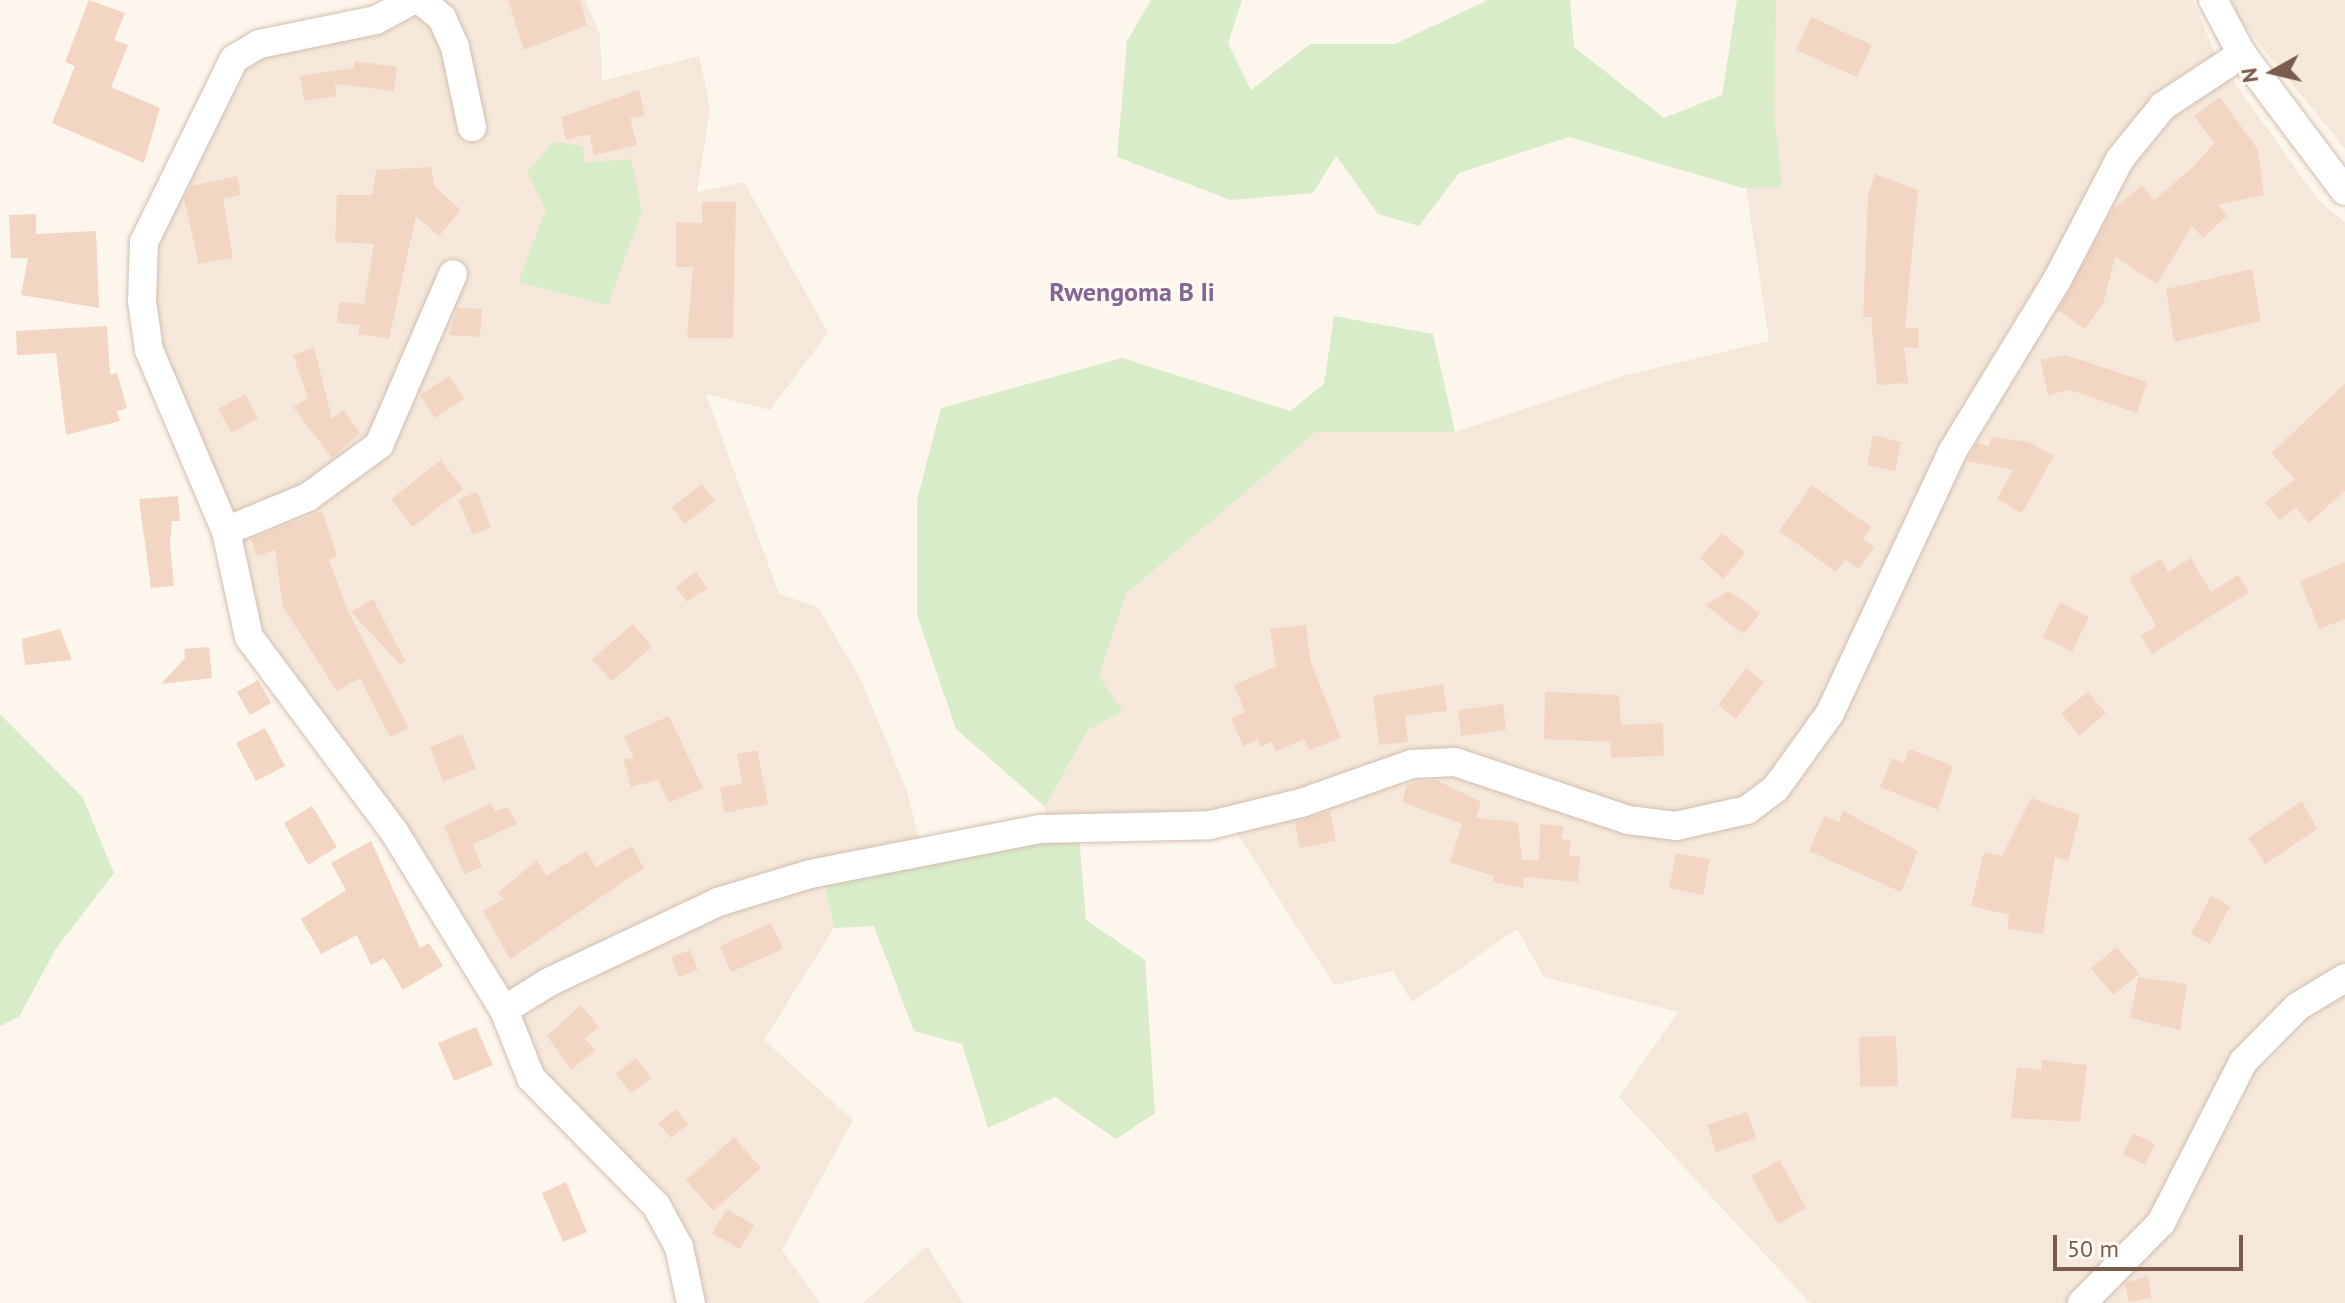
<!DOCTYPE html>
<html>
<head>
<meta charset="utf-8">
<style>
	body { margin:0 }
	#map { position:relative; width:2345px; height:1303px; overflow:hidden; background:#fdf6ec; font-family:"PT Sans",sans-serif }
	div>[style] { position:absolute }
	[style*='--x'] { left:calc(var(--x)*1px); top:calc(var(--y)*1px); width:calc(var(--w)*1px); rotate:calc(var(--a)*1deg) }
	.residential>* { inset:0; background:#f5e8da }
	.green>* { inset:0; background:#d8ecc9 }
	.building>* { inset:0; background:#f3d5c3 }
	.roads { filter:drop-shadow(0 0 2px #d1beb0) drop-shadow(0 0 2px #d1beb0) }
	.minor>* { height:28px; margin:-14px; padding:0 14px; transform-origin:14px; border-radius:14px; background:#fff }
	span { translate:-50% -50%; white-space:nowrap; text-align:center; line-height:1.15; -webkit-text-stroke:6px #fffaf3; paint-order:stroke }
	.quarter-label { font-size:26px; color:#846695; font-weight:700 }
	.north { position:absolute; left:2233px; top:32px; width:80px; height:80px; -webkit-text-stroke:6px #fffaf3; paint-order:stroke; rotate:262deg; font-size:22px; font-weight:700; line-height:32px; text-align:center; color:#7a5c4d }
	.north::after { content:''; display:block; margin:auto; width:28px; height:36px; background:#7a5c4d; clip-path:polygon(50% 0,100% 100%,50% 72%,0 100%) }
	.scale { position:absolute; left:2053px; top:1235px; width:190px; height:36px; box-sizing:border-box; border:4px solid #7a5c4d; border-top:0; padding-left:10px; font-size:24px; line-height:28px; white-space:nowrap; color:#7a5c4d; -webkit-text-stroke:6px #fffaf3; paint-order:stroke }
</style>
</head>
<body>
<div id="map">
	<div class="residential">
		<i style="clip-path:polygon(413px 0,585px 0,600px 34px,602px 81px,699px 56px,710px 108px,697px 192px,744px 182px,828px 333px,770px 410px,706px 394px,779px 594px,818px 607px,861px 680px,907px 791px,920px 842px,819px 860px,834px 928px,764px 1040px,853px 1120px,782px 1250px,820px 1303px,697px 1303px,640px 1185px,509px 1046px,494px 985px,241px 621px,141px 296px,146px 225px,255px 55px)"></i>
		<i style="clip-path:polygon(1761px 0,2193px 0,2217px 58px,2318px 200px,2345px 222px,2345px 1303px,1810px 1303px,1619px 1097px,1678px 1012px,1544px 977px,1517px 929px,1412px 1002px,1393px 971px,1334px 985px,1228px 819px,1047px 824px,1045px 807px,1088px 730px,1123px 711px,1099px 676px,1126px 594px,1316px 432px,1455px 432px,1622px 376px,1769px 341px,1744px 174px)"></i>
		<i style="clip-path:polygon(2231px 0,2345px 0,2345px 149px,2242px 23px)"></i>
		<i style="clip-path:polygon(927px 1246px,963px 1303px,863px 1303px)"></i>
	</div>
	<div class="green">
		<i style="clip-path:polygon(1151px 0,1242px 0,1228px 43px,1251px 90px,1310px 44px,1395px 44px,1488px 0,1570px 0,1574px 47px,1664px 118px,1722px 95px,1737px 0,1776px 0,1774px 114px,1782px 187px,1743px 188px,1569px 137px,1459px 173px,1419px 226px,1378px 214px,1336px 156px,1313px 193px,1231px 200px,1117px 157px,1127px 41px)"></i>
		<i style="clip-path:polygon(554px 142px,583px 146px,584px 163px,631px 159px,642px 211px,608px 305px,518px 282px,546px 210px,527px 172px)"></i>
		<i style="clip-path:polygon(1334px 316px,1433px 334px,1455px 432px,1316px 432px,1126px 594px,1099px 676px,1123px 711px,1088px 730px,1045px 807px,956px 729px,917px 615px,917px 500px,941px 408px,1122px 358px,1290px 411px,1324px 384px)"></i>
		<i style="clip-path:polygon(0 714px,83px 798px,114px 873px,55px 950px,19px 1017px,0 1026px)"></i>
		<i style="clip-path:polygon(1078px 823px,1086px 920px,1145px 960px,1155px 1113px,1116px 1139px,1055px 1097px,988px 1128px,962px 1044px,914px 1031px,874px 926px,834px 928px,819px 861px)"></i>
	</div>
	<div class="building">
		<i style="clip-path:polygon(89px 0,125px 13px,114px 40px,128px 45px,111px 87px,160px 108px,144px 163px,52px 123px,75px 66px,65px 62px)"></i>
		<i style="clip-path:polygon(508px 0,580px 0,587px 25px,524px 50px)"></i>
		<i style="clip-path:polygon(1811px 17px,1872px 45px,1857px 77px,1796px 50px)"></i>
		<i style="clip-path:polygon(355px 61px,397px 67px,394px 91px,335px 84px,336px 96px,304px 101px,300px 76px,354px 68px)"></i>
		<i style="clip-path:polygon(639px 90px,645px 115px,630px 118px,637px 145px,594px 155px,589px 134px,566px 140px,561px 117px)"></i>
		<i style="clip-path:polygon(2220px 97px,2258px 150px,2264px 195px,2218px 205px,2227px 216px,2203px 238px,2192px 226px,2157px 284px,2115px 257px,2104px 301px,2085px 329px,2058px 310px,2113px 209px,2142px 185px,2154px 200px,2194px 166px,2214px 143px,2194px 116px)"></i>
		<i style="clip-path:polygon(431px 167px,435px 187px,461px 210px,439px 236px,416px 216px,389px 339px,358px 334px,360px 325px,337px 323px,339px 302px,364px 304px,374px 244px,335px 242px,337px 195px,372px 195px,376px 170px)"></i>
		<i style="clip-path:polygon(1875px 174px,1918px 190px,1905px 328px,1919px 328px,1918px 348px,1904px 347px,1908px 383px,1877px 385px,1871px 317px,1863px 317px,1868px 195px)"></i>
		<i style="clip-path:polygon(237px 176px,241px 195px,223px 199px,233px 258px,199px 264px,184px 199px,191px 186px)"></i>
		<i style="clip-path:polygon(702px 202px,736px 202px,733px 338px,687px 338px,693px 267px,676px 267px,676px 222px,702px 223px)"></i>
		<i style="clip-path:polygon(36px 214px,36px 234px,96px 231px,99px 308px,21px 295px,28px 258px,11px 258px,9px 215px)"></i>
		<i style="clip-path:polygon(2252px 269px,2261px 321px,2174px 342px,2166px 289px)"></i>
		<i style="clip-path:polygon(457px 308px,482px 309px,480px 337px,449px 335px)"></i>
		<i style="clip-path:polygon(107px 326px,110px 375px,117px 373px,127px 408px,117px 411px,120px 421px,66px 435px,56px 353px,17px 355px,16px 331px)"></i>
		<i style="clip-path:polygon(314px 347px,332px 419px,344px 410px,360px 433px,332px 458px,293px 407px,308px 398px,293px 355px)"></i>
		<i style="clip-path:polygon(2066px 355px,2147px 382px,2137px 413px,2070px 390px,2048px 395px,2040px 360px)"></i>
		<i style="clip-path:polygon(449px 376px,464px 399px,435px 418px,420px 395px)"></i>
		<i style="clip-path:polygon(2345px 384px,2345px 491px,2309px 523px,2296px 508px,2280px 520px,2265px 502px,2295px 479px,2271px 453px)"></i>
		<i style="clip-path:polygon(245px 394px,258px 418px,232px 433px,218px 409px)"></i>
		<i style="clip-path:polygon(1873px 435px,1901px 442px,1895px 471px,1867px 465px)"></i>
		<i style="clip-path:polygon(1992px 437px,2029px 442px,2054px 456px,2022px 513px,1997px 499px,2013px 470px,1967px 461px,1977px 443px,1989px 446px)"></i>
		<i style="clip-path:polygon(441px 460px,463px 489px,412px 527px,391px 499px)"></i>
		<i style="clip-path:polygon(702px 484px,715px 501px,685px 524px,672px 507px)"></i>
		<i style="clip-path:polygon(1812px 485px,1871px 527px,1863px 539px,1874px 547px,1859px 569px,1845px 560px,1836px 572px,1779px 531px)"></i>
		<i style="clip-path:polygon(477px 492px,491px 527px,473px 535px,458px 500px)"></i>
		<i style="clip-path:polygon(178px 496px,180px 521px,172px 521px,170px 544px,174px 586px,151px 588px,139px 499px)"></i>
		<i style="clip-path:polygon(322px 511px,337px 556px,329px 560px,348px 611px,409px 728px,390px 737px,360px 678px,337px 691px,283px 607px,275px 550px,257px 556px,251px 539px)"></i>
		<i style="clip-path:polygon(1722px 533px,1745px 553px,1723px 579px,1700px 558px)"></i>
		<i style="clip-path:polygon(2191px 558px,2211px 592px,2238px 575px,2249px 592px,2152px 654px,2141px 636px,2156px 626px,2129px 578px,2161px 559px,2168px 572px)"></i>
		<i style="clip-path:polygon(2345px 562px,2345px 619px,2319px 629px,2300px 581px)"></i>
		<i style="clip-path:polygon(696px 572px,707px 588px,687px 602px,676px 587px)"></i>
		<i style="clip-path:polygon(1729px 591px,1760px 613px,1744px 634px,1705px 605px)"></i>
		<i style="clip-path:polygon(373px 599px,405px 661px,400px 664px,351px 612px)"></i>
		<i style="clip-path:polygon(2060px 602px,2089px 617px,2072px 652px,2043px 637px)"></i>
		<i style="clip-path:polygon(633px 624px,652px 647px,612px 681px,592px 659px)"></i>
		<i style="clip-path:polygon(1306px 625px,1310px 660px,1341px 738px,1309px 750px,1304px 739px,1276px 751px,1272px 742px,1260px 747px,1258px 740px,1243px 746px,1231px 718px,1245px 712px,1234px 685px,1276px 666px,1270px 629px)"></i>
		<i style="clip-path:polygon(60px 629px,72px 660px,25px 665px,22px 639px)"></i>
		<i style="clip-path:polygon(209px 647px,212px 678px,161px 684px,185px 658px,184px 649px)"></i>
		<i style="clip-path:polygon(1746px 668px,1764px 682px,1736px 719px,1718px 705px)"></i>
		<i style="clip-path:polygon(258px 680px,271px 703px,250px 715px,237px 692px)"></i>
		<i style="clip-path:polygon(1443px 684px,1447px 711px,1405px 716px,1408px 742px,1379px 745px,1373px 696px)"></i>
		<i style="clip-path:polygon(1545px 692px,1619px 695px,1621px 725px,1663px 723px,1664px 756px,1611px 758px,1610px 742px,1544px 739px)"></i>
		<i style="clip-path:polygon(2088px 692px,2106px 713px,2079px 736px,2061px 713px)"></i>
		<i style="clip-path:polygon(1503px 704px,1506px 730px,1461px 736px,1458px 710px)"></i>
		<i style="clip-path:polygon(669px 716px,703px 788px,669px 803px,658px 780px,631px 787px,623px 758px,634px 759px,624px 736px)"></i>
		<i style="clip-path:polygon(265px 728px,285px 766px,256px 781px,236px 743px)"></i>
		<i style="clip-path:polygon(462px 734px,476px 769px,443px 782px,430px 747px)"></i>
		<i style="clip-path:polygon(1909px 749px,1953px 766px,1938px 810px,1880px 787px,1892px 758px,1904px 763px)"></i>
		<i style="clip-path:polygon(757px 750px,768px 804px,725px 813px,720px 788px,742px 783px,737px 754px)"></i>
		<i style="clip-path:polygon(1436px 780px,1481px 802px,1476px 818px,1518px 822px,1522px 860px,1539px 860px,1540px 824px,1563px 826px,1562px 839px,1571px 840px,1569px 856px,1580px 857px,1578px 882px,1524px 877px,1523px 888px,1493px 882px,1494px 876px,1450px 862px,1462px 824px,1402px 802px,1407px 784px)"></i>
		<i style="clip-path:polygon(2031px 798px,2080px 815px,2068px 861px,2055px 857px,2043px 934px,2007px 929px,2009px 915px,1971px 906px,1984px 852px,2002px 856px)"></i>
		<i style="clip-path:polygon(2302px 801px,2317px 829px,2265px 864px,2248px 838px)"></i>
		<i style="clip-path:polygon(491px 803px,495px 811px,508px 807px,517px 824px,473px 844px,482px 867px,464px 874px,444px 826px)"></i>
		<i style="clip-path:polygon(312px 806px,337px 847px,308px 865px,284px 823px)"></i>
		<i style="clip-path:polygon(1330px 811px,1336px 841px,1300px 848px,1295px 822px)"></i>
		<i style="clip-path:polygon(1843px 811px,1918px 851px,1901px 892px,1809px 851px,1824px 816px,1839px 822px)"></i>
		<i style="clip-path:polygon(371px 841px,420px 948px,429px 943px,443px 966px,403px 990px,384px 958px,371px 965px,357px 935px,321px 954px,301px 919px,346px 890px,331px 863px)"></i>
		<i style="clip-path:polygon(632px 846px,644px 868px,510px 959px,483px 911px,504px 899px,498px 893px,537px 860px,546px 876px,586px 851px,596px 867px)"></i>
		<i style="clip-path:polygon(1676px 853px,1710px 859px,1703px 895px,1669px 888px)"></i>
		<i style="clip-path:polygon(2211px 896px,2230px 906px,2210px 944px,2191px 934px)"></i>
		<i style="clip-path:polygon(771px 923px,783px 949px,731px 972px,720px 946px)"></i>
		<i style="clip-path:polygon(2117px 947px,2139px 974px,2113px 995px,2091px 968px)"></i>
		<i style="clip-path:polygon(690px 950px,698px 970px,679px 977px,671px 957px)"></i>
		<i style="clip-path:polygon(2138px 977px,2187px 984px,2180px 1030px,2130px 1018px)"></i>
		<i style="clip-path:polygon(581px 1005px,599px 1027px,585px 1038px,595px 1051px,571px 1070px,547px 1036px)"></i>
		<i style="clip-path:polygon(476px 1027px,493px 1065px,454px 1081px,438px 1043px)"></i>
		<i style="clip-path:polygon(1896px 1036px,1898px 1086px,1860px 1087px,1859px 1037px)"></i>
		<i style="clip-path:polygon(636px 1058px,651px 1078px,631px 1093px,616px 1074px)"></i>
		<i style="clip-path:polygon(2042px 1060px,2087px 1065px,2080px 1122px,2011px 1118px,2017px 1067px,2041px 1070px)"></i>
		<i style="clip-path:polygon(676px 1109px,688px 1124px,671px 1138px,658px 1123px)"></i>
		<i style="clip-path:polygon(1747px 1112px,1756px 1138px,1716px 1152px,1707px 1125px)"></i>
		<i style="clip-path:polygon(2133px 1133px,2155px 1144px,2145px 1165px,2123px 1154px)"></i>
		<i style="clip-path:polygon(734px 1137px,761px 1168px,713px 1211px,686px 1180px)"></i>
		<i style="clip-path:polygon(1780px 1160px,1806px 1208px,1778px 1224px,1751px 1176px)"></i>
		<i style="clip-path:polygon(566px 1182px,587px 1232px,563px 1242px,542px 1193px)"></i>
		<i style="clip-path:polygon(727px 1209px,754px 1225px,740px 1249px,712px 1233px)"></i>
		<i style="clip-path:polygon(2148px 1276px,2152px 1298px,2129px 1302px,2125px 1283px)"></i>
	</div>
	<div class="roads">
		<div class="minor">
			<i style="--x:413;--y:0;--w:42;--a:151.6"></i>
			<i style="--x:376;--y:20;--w:119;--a:168.4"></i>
			<i style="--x:259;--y:44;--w:29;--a:149"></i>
			<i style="--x:234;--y:59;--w:204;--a:116.2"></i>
			<i style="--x:144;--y:242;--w:59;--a:91.9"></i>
			<i style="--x:142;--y:301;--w:49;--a:81.9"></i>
			<i style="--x:149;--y:350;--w:197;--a:67"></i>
			<i style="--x:226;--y:531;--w:108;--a:77.8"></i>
			<i style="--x:249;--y:637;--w:244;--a:53.3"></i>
			<i style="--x:395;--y:833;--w:208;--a:58.4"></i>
			<i style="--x:504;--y:1010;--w:73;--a:68.3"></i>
			<i style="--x:531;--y:1078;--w:178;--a:45.5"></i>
			<i style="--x:656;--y:1205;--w:48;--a:61.3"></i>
			<i style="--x:679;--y:1247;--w:57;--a:77.9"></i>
			<i style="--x:420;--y:0;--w:28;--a:39"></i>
			<i style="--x:442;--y:18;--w:32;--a:66"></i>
			<i style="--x:455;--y:47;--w:82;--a:78"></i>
			<i style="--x:2213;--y:0;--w:61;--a:61.8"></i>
			<i style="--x:2242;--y:54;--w:171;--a:53.1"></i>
			<i style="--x:226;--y:531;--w:89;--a:-22.5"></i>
			<i style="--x:308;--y:497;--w:88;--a:-36.2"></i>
			<i style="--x:379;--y:445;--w:186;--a:-66.6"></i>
			<i style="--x:504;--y:1010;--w:53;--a:-31.9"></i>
			<i style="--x:549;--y:982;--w:187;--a:-25.3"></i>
			<i style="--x:718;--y:902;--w:96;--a:-16.9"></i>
			<i style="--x:810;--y:874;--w:234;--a:-11.1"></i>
			<i style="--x:1040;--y:829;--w:170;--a:-1.3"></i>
			<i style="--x:1210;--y:825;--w:94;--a:-13.6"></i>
			<i style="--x:1301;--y:803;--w:118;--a:-19.4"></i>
			<i style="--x:1412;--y:764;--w:43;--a:-2.7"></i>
			<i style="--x:1455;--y:762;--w:182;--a:18.5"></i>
			<i style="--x:1628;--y:820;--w:48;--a:7.1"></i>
			<i style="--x:1676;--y:826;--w:73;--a:-12.7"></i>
			<i style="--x:1747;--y:810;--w:36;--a:-37"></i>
			<i style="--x:1776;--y:788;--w:92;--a:-54.2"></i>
			<i style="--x:1830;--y:713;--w:288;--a:-64.9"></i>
			<i style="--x:1952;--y:452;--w:202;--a:-58.6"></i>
			<i style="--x:2057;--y:280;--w:136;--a:-62.5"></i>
			<i style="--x:2120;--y:159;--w:68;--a:-50.9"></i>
			<i style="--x:2163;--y:106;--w:95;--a:-33.4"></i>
			<i style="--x:2082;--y:1303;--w:112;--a:-45.4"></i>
			<i style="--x:2161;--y:1223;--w:181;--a:-63"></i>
			<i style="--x:2243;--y:1062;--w:77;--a:-45.5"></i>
			<i style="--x:2297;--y:1007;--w:56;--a:-31.1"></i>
		</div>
	</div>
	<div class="quarter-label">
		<span style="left:1132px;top:292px">Rwengoma B Ii</span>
	</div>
	<div class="north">N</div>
	<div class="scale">50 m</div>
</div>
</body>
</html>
